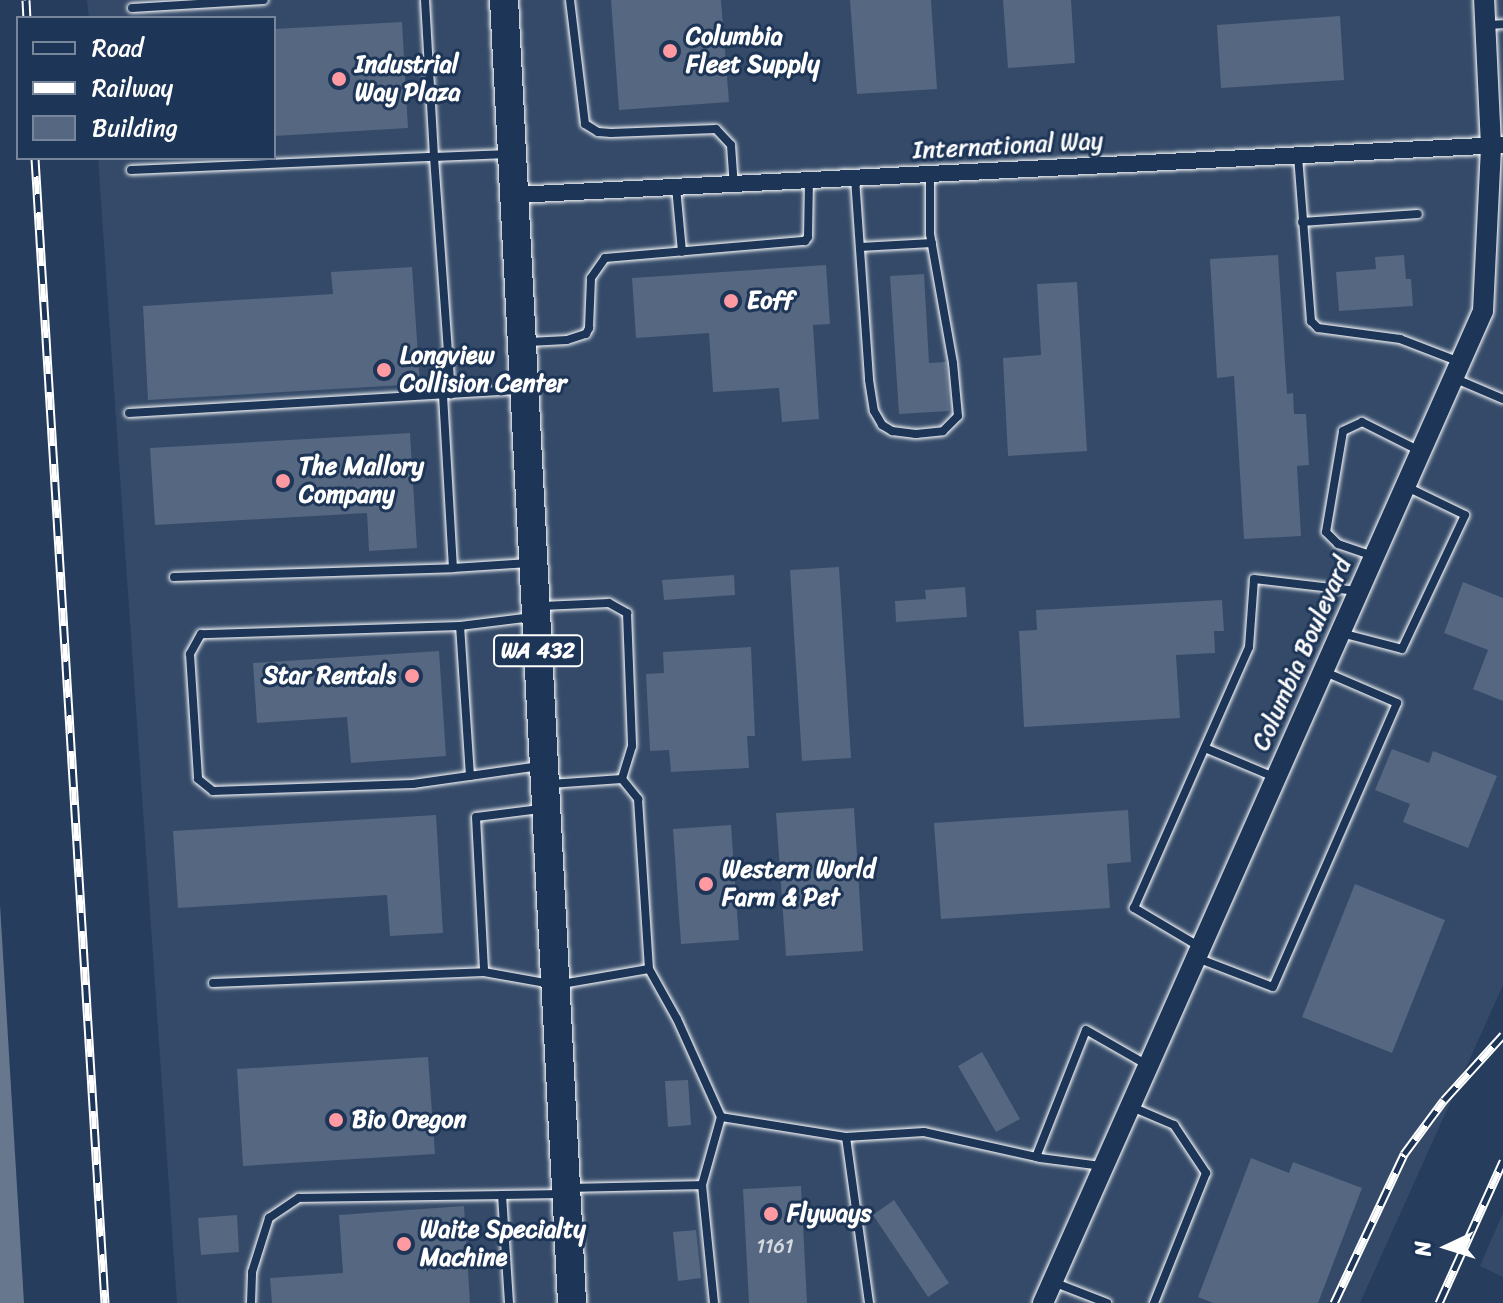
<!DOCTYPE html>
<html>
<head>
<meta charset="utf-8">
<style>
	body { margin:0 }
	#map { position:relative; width:1503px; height:1303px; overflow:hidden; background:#263d5e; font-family:Sriracha,sans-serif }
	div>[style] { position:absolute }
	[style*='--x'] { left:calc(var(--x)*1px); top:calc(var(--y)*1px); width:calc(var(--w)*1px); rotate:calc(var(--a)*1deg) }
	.built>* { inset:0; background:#344a68 }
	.water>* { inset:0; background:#67788e }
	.building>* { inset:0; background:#556781 }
	.roads { filter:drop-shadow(0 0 2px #fff) drop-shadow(0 0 2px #fff) }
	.service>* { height:8px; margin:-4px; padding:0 4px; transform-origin:4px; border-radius:4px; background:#1d3557 }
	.minor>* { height:16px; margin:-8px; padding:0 8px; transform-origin:8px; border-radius:8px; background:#1d3557 }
	.tertiary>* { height:20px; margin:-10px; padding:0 10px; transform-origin:10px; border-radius:10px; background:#1d3557 }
	.trunk>* { height:28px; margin:-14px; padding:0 14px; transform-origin:14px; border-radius:14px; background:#1d3557 }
	.rail>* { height:9px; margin-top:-4.5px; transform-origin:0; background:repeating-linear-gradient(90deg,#1d3557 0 18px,#fff 0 36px); box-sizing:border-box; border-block:2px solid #fff }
	.dots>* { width:22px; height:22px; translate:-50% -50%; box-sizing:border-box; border:4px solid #1d3557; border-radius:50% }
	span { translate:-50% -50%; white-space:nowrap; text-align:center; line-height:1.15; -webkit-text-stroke:6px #1d3557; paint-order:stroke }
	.number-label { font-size:20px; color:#d4d9e0 }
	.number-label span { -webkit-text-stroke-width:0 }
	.shield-label span { padding:2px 6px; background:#1d3557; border:2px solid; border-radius:6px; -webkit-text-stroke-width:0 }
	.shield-label { font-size:22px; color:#fff; font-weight:700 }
	.poi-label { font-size:24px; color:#fff; font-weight:700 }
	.left { translate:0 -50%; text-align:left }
	.right { translate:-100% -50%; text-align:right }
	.street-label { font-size:24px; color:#fff }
	.legend { position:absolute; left:16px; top:16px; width:260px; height:144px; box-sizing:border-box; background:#1d3557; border:2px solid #77869a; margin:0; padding:10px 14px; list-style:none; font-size:24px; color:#fff }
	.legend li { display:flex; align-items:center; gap:16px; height:40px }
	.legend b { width:40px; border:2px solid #77869a }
	.north { position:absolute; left:1407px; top:1207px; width:80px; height:80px; -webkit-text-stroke:6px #1d3557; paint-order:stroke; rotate:266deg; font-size:22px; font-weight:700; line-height:32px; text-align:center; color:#fff }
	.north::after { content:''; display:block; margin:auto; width:28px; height:36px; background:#fff; clip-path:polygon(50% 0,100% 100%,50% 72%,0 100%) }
</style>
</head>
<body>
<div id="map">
	<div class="built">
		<i style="clip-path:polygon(87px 0,1503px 0,1503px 985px,1360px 1303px,177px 1303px,98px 158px,274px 158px,274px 18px,89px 18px)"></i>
		<i style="clip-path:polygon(1503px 1213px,1503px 1277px,1480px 1266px)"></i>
	</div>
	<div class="water">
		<i style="clip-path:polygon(0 905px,24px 1303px,0 1303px)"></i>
	</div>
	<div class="building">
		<i style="clip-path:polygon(611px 0,721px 0,729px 102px,619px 110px)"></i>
		<i style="clip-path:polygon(850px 0,931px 0,937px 89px,857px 94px)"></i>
		<i style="clip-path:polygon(1003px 0,1071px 0,1075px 63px,1008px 68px)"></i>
		<i style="clip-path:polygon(1340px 16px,1344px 80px,1221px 88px,1217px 25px)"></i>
		<i style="clip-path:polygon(402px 22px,408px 128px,274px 136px,274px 29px)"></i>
		<i style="clip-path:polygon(1278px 255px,1287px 394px,1293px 393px,1294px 414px,1306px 414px,1309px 465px,1297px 466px,1301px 536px,1244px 539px,1234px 376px,1217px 378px,1210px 259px)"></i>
		<i style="clip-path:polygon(1404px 255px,1406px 279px,1411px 279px,1413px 306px,1339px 311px,1336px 272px,1376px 269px,1375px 257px)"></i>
		<i style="clip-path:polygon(826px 265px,830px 324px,813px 325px,819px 419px,782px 422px,779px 388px,713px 392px,709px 333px,636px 338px,632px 278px)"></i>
		<i style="clip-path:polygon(412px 267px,420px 384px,148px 400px,143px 306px,333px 294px,331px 272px)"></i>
		<i style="clip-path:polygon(924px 274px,929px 363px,946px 362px,949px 411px,899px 414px,890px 276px)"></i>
		<i style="clip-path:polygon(1077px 282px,1087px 451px,1008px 456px,1003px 358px,1041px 355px,1037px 284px)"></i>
		<i style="clip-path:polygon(410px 433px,417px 548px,369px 551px,367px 513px,155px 525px,150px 448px)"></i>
		<i style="clip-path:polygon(839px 567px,851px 758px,802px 761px,790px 570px)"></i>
		<i style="clip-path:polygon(734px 575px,735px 595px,664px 600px,662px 580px)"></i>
		<i style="clip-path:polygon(1463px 582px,1503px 598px,1503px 701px,1473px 689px,1488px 650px,1444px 633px)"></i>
		<i style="clip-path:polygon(965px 587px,967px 617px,896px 622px,895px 601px,926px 599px,925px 590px)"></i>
		<i style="clip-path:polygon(1222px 600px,1224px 631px,1214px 631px,1215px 653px,1176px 655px,1180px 718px,1024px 727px,1019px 631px,1037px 630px,1036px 610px)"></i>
		<i style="clip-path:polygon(751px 647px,755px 736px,747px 736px,749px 768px,671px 772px,669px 750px,650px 751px,646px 674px,664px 673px,663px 652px)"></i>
		<i style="clip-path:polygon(439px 651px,446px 756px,351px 763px,347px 717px,257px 723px,253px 663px)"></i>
		<i style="clip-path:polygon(1392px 749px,1429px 763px,1433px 751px,1497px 776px,1468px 848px,1403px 822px,1410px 804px,1375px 790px)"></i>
		<i style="clip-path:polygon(854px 808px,863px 951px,786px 956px,776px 813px)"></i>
		<i style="clip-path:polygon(1128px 810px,1131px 862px,1107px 864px,1110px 908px,941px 919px,934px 823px)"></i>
		<i style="clip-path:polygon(436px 815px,443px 933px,390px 936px,387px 895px,178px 908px,173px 831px)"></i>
		<i style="clip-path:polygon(731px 825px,739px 940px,681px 944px,673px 829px)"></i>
		<i style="clip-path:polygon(1355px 884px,1445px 920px,1392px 1053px,1302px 1017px)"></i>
		<i style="clip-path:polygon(982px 1052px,1020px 1119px,996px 1132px,958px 1066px)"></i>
		<i style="clip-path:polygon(428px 1057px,435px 1154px,243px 1166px,237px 1069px)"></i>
		<i style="clip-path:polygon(688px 1080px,691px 1125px,668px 1127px,665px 1081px)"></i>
		<i style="clip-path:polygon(1251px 1158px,1289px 1173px,1293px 1162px,1362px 1188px,1318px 1303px,1213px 1303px,1198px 1297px)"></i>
		<i style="clip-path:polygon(801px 1186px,807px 1303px,749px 1303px,743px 1189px)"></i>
		<i style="clip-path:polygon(894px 1200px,949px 1283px,928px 1297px,873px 1215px)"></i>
		<i style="clip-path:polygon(464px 1206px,470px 1303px,272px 1303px,270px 1278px,343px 1273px,339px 1215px)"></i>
		<i style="clip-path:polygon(237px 1215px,239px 1252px,201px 1255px,198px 1218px)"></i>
		<i style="clip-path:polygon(696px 1230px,701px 1278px,678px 1281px,673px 1232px)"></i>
	</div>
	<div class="roads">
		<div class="service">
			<i style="--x:425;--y:0;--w:157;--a:86.7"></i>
			<i style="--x:434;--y:157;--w:74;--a:-2.3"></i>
			<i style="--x:570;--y:0;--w:125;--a:83.1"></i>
			<i style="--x:585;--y:124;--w:15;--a:32"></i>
			<i style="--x:598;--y:132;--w:13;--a:4"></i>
			<i style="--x:611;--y:133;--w:105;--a:-2.2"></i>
			<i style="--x:716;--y:129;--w:22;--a:47"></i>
			<i style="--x:731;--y:145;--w:39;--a:86"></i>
			<i style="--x:132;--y:8;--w:132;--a:-3.5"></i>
			<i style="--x:1486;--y:25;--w:17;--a:-3"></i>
			<i style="--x:1298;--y:156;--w:166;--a:85.5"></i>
			<i style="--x:1311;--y:321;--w:10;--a:45"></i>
			<i style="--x:1318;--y:328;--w:83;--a:7.6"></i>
			<i style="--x:1400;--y:339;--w:64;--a:21"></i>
			<i style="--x:131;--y:170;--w:303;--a:-2.5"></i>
			<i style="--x:434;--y:157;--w:238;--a:85.9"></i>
			<i style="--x:855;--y:178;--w:202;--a:86"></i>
			<i style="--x:869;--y:380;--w:31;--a:81"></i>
			<i style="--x:874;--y:411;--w:16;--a:60"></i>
			<i style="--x:882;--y:425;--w:12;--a:31"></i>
			<i style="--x:892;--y:431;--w:24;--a:7"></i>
			<i style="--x:916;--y:434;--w:27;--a:-6"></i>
			<i style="--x:943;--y:431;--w:21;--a:-45"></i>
			<i style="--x:958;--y:416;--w:53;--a:-95.4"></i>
			<i style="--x:953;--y:363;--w:131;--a:-100.1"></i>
			<i style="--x:930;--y:234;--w:60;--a:-90"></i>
			<i style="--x:676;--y:187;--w:65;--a:84.7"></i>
			<i style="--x:1302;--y:222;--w:116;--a:-3.9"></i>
			<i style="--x:860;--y:247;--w:72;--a:-3.2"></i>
			<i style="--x:529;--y:342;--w:38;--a:-3"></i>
			<i style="--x:567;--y:340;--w:20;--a:-18"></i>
			<i style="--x:586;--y:334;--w:7;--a:-63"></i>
			<i style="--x:589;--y:328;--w:50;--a:-87.7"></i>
			<i style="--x:591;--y:278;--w:24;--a:-55"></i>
			<i style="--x:605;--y:258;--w:201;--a:-4.9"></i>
			<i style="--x:805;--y:241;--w:5;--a:-53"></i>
			<i style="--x:808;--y:237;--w:56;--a:-89"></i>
			<i style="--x:1456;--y:379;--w:51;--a:23.1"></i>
			<i style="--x:443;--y:395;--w:173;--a:86.7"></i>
			<i style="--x:453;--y:568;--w:76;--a:-3.8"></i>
			<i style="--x:129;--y:413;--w:392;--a:-3.4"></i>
			<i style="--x:1373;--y:556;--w:37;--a:-161"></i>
			<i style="--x:1338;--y:544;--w:17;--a:-135"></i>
			<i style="--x:1326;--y:532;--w:102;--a:-80.4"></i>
			<i style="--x:1343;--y:431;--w:21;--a:-25"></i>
			<i style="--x:1362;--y:422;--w:65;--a:26.6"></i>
			<i style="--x:174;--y:577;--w:279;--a:-1.8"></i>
			<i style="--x:542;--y:606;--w:67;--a:-2.6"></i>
			<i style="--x:609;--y:603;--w:21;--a:29"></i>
			<i style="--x:627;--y:613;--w:133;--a:87.8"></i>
			<i style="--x:632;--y:746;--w:34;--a:107"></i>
			<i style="--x:460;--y:626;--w:259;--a:178.2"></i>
			<i style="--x:201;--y:634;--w:23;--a:119"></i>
			<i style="--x:190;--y:654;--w:125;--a:86.3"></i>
			<i style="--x:198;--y:779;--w:19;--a:39"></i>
			<i style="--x:213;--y:791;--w:200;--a:-2"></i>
			<i style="--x:413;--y:784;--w:128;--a:-8.1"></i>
			<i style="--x:1341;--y:633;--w:63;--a:14.7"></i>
			<i style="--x:1402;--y:649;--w:148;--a:-64.8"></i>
			<i style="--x:1465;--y:515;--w:67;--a:-154.2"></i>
			<i style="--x:1205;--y:748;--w:75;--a:22.8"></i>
			<i style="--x:470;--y:776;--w:150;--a:-93.8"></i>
			<i style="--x:460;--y:626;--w:73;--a:-7.1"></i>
			<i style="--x:550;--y:784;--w:72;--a:-4"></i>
			<i style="--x:622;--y:779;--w:26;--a:51"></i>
			<i style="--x:638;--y:799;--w:170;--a:86.3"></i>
			<i style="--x:649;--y:969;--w:57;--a:60.8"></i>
			<i style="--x:677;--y:1019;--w:107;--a:65.8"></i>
			<i style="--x:721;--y:1117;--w:127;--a:9.1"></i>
			<i style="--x:846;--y:1137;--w:168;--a:82.1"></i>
			<i style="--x:540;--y:809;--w:64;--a:172.9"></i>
			<i style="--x:476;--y:817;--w:155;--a:87"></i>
			<i style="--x:484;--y:972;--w:73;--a:10.2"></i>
			<i style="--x:556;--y:985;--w:94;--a:-9.8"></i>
			<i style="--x:1200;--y:947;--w:77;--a:-149.4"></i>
			<i style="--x:1134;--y:908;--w:285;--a:-66.2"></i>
			<i style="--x:1249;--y:647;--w:68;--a:-85.8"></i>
			<i style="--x:1254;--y:579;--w:104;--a:6.6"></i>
			<i style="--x:1197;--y:958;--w:81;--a:20.9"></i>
			<i style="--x:1273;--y:987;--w:310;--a:-66.4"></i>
			<i style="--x:1397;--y:703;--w:78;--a:-156.7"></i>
			<i style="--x:213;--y:983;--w:271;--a:-2.3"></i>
			<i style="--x:1132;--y:1107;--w:46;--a:23.2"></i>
			<i style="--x:1174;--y:1125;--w:58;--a:56.3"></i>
			<i style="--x:1206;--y:1173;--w:140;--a:111.8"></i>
			<i style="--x:846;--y:1137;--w:78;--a:-3.7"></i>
			<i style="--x:924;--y:1132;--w:119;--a:12.6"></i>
			<i style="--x:1040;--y:1158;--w:63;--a:7.4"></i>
			<i style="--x:1036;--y:1157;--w:136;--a:-68.5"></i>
			<i style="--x:1086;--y:1030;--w:70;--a:29.8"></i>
			<i style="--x:571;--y:1188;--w:131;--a:-1.3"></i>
			<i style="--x:1053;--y:1282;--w:58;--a:21.3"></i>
			<i style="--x:251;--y:1303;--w:31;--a:-88"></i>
			<i style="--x:252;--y:1272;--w:57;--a:-72.5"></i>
			<i style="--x:269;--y:1218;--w:36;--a:-34"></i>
			<i style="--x:299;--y:1198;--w:203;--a:-0.8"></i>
			<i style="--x:509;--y:1303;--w:108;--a:-93.7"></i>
			<i style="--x:502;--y:1195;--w:60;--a:-1"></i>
			<i style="--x:714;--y:1303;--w:119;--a:-95.8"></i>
			<i style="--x:702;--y:1185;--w:71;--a:-74.4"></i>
		</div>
		<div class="minor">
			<i style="--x:515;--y:195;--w:989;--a:-2.9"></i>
		</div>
		<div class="tertiary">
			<i style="--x:1043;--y:1303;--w:1085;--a:-66.08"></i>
			<i style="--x:1483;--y:311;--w:165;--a:-87.2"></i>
			<i style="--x:1491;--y:146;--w:146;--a:-92.7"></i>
		</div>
		<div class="trunk">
			<i style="--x:504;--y:0;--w:1305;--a:87.01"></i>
		</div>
	</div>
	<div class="rail">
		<i style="--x:26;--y:0;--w:18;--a:87"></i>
		<i style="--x:35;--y:158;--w:1147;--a:86.5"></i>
		<i style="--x:1334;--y:1303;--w:165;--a:-64.8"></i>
		<i style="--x:1404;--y:1154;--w:67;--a:-53.5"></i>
		<i style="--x:1444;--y:1100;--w:88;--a:-47.8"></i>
		<i style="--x:1439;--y:1303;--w:156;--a:-65.7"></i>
	</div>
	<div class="dots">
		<i style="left:670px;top:51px;background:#ff9aa2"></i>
		<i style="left:339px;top:79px;background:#ff9aa2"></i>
		<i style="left:731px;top:301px;background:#ff9aa2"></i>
		<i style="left:384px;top:370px;background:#ff9aa2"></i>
		<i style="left:283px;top:481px;background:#ff9aa2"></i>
		<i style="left:412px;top:676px;background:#ff9aa2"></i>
		<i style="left:706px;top:884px;background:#ff9aa2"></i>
		<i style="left:336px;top:1120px;background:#ff9aa2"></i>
		<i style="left:771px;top:1214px;background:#ff9aa2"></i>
		<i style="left:404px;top:1244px;background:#ff9aa2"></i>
	</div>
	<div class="number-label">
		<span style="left:775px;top:1246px">1161</span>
	</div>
	<div class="shield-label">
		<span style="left:538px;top:651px">WA 432</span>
	</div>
	<div class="poi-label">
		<span class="left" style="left:686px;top:51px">Columbia<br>Fleet Supply</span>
		<span class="left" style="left:355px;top:79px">Industrial<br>Way Plaza</span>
		<span class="left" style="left:747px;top:301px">Eoff</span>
		<span class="left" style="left:400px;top:370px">Longview<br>Collision Center</span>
		<span class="left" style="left:299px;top:481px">The Mallory<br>Company</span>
		<span class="right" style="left:396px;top:676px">Star Rentals</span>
		<span class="left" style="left:722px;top:884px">Western World<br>Farm &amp; Pet</span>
		<span class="left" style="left:352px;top:1120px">Bio Oregon</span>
		<span class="left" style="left:787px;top:1214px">Flyways</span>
		<span class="left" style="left:420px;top:1244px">Waite Specialty<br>Machine</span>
	</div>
	<div class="street-label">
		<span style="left:1008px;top:146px;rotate:-3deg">International Way</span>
		<span style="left:1302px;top:654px;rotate:-66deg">Columbia Boulevard</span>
	</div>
	<ul class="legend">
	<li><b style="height:10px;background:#1d3557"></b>Road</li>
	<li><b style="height:10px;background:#fff"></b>Railway</li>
	<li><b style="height:22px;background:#556781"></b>Building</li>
	</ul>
	<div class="north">N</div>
</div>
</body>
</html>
